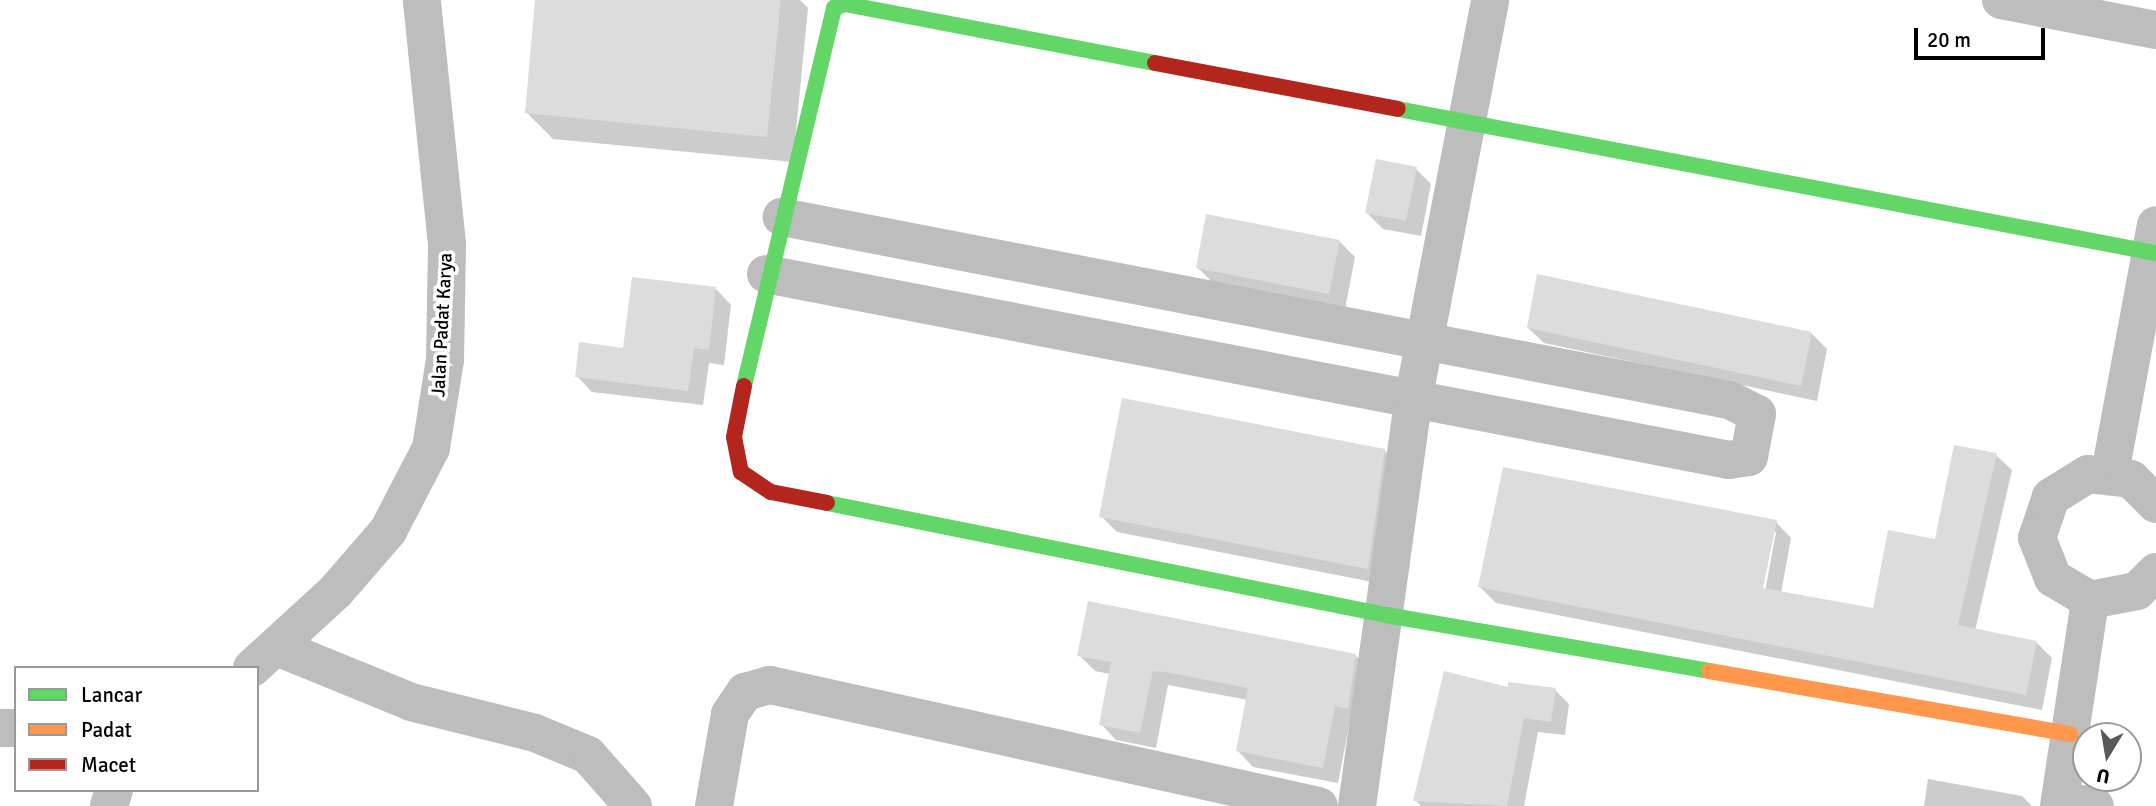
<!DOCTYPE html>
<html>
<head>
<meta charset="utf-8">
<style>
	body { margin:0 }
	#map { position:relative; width:2156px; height:806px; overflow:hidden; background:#fff; font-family:Signika,sans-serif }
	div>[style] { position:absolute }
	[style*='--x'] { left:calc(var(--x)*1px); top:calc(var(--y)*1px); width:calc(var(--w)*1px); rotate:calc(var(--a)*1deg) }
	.shadow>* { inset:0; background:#0003 }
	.building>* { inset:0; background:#dcdcdc }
	.street>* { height:38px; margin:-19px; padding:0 19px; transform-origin:19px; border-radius:19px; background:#bdbdbd }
	.fast>* { height:16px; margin:-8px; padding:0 8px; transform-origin:8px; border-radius:8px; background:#63d668 }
	.slow>* { height:16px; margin:-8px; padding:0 8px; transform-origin:8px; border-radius:8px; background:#ff974d }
	.jam>* { height:16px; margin:-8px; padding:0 8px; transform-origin:8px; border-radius:8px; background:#b3261e }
	span { translate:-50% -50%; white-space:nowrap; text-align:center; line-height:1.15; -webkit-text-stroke:7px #fff; paint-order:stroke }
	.street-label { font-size:19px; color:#000 }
	.legend { position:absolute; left:14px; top:666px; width:245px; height:126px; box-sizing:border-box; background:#fff; border:2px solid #999; margin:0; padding:9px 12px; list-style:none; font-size:21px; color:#000 }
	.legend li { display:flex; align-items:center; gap:14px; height:35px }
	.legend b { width:35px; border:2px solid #999 }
	.north { position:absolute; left:2072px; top:722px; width:70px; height:70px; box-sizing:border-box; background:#fff; border:2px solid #999; border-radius:50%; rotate:191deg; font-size:19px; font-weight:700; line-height:28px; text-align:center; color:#000 }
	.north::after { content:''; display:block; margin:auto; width:24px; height:32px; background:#595959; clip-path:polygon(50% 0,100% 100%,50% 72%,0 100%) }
	.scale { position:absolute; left:1914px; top:28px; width:131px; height:32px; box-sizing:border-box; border:4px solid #000; border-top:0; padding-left:9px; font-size:21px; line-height:24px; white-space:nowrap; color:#000; -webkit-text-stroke:5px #fff; paint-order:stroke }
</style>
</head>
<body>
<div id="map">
	<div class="shadow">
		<i style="clip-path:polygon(537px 0,800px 0,808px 8px,793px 162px,553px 139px,527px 113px)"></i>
		<i style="clip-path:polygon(1416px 169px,1431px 184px,1421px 236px,1383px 229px,1367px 213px)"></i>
		<i style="clip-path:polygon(1339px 241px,1355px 257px,1345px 309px,1213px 283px,1198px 268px)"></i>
		<i style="clip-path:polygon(716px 289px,731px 305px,724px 365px,709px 363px,703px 405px,592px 392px,577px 376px)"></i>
		<i style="clip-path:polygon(1528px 328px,1811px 333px,1827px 349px,1817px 401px,1544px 343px)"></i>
		<i style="clip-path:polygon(1384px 450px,1400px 466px,1383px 584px,1117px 532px,1101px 516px)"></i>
		<i style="clip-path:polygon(evenodd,1996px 455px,2012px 470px,1975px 631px,2036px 642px,2052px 658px,2042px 710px,1496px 603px,1480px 587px,1776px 522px,1791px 538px,1781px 593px,1874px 610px,1937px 541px,1996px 455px,1773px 532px,1776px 532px,1764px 597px,1760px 596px,1773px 532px)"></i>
		<i style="clip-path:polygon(1079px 655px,1355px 655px,1371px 671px,1350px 721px,1338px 783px,1253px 767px,1238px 751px,1248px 700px,1168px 685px,1156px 748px,1116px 740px,1101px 724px,1110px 674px,1095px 671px)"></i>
		<i style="clip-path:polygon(1509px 689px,1555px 690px,1569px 704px,1565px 735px,1538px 732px,1524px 806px,1421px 806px,1415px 800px)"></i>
		<i style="clip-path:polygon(1928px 779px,2022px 796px,2032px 806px,1924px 806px)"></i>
	</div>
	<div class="building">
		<i style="clip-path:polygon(535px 0,781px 0,767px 137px,525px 113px)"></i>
		<i style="clip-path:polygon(1376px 159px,1417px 167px,1406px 221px,1365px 213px)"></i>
		<i style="clip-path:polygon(1206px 214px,1340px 240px,1329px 294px,1196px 268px)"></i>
		<i style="clip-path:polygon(1537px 274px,1812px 332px,1801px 386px,1527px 328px)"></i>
		<i style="clip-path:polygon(632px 277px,716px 287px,709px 350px,694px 348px,688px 391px,575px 377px,579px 342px,623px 348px)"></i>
		<i style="clip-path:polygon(1122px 398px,1385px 449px,1368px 569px,1099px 517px)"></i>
		<i style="clip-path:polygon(1954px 445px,1997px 453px,1958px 625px,2037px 641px,2026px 695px,1478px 587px,1503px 467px,1777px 520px,1763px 588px,1873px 608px,1888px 530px,1935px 539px)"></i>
		<i style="clip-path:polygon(1088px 601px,1356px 654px,1348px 709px,1335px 706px,1323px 768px,1236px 751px,1248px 688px,1165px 672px,1153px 671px,1140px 733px,1099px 725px,1111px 662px,1077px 656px)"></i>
		<i style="clip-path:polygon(1444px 671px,1508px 687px,1508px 682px,1556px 688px,1551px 722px,1524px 718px,1507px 806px,1413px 801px)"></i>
	</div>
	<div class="street">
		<i style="--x:2001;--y:0;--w:158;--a:11"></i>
		<i style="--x:766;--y:274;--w:981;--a:10.93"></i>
		<i style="--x:1729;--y:460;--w:20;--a:-9"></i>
		<i style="--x:1749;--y:457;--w:44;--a:-79.5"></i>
		<i style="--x:1757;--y:414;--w:31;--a:-153"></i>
		<i style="--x:1729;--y:400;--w:965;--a:-169.06"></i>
		<i style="--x:2110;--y:473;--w:252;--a:-79.5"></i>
		<i style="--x:2156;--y:504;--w:35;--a:-135"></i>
		<i style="--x:2131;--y:479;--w:43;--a:-173.4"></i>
		<i style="--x:2088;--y:474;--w:44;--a:148.1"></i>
		<i style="--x:2051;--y:497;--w:43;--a:108.9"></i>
		<i style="--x:2037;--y:538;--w:43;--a:68.2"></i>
		<i style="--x:2053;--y:578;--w:43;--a:30.7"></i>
		<i style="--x:2090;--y:600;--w:48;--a:-10.8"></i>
		<i style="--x:2137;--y:591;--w:27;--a:-45"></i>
		<i style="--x:279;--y:648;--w:143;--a:22.2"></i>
		<i style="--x:411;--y:702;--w:128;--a:14"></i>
		<i style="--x:535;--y:733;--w:57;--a:22.5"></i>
		<i style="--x:588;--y:755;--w:68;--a:48.6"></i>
		<i style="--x:252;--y:668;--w:114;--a:-42.5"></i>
		<i style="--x:336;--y:591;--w:79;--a:-49.1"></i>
		<i style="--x:388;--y:531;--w:93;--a:-62.6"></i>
		<i style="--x:431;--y:448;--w:89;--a:-81"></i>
		<i style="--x:445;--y:360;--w:116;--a:-89"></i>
		<i style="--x:447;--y:244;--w:245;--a:-95.9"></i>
		<i style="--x:0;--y:728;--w:16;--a:0"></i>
		<i style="--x:2060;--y:801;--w:35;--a:8"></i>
		<i style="--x:109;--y:806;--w:17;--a:-73"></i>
		<i style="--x:714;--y:806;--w:93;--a:-80.1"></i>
		<i style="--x:730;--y:714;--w:27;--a:-56"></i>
		<i style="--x:745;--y:692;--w:26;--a:-16"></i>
		<i style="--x:770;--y:685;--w:562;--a:12.43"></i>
		<i style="--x:1357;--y:806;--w:414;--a:-82.1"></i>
		<i style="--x:1414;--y:396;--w:403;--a:-79.1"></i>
		<i style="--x:2059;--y:806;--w:208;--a:-81.4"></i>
	</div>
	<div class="fast">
		<i style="--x:1398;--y:109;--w:772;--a:10.76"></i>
		<i style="--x:744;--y:386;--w:389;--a:-76.6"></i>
		<i style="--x:834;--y:8;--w:12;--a:-20"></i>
		<i style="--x:845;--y:4;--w:316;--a:10.8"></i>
		<i style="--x:827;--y:503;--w:570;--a:11.33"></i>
		<i style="--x:1386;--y:615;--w:328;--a:9.8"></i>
	</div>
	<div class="slow">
		<i style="--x:1709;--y:671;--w:367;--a:9.9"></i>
	</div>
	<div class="jam">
		<i style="--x:1155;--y:63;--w:247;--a:10.7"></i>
		<i style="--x:744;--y:386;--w:52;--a:101.1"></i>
		<i style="--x:734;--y:437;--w:36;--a:79"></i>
		<i style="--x:741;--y:472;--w:36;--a:34"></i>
		<i style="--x:771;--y:492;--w:57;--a:11.1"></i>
	</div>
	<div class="street-label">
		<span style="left:443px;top:325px;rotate:-87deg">Jalan Padat Karya</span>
	</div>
	<ul class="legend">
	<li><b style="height:9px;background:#63d668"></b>Lancar</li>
	<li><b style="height:9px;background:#ff974d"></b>Padat</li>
	<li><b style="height:9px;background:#b3261e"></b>Macet</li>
	</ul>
	<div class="north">U</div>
	<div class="scale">20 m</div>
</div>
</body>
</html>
